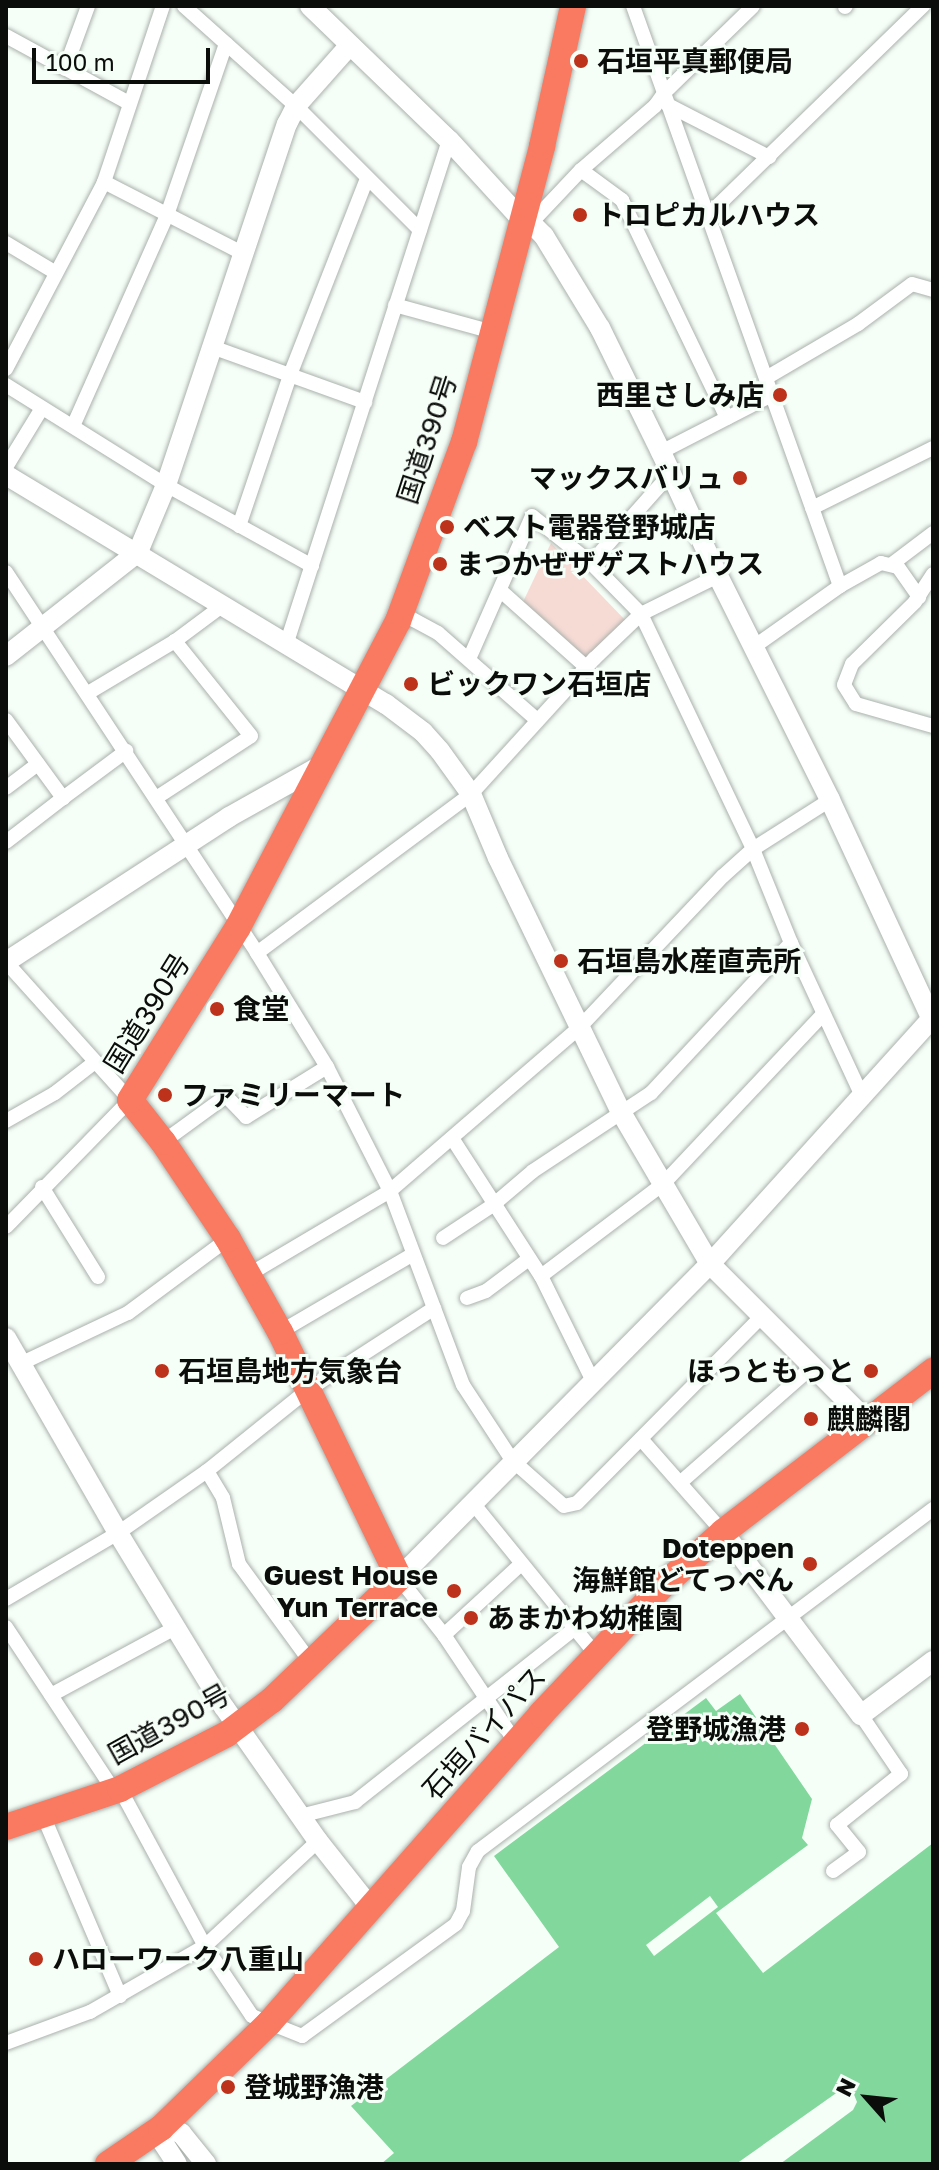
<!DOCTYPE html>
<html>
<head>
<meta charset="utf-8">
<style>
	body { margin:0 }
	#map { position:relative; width:939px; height:2170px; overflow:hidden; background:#f6fef8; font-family:"Golos Text","Noto Sans JP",sans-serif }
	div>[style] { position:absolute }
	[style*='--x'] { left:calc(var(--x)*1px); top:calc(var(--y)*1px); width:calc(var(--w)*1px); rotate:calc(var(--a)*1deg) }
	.green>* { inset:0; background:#f6dbd5 }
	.water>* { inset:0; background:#82d89c }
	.pier>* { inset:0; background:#f6fef8 }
	.roads { filter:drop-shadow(0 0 2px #aab1ac) drop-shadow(0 0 2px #aab1ac) }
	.street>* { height:14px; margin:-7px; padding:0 7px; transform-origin:7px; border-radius:7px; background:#fff }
	.secondary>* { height:20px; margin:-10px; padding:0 10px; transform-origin:10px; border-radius:10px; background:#fff }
	.highway>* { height:26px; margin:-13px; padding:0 13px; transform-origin:13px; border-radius:13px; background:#f97961 }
	.dots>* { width:22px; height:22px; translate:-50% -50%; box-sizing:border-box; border:4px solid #f6fef8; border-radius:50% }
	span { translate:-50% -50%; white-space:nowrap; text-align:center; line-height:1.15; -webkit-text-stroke:6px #f6fef8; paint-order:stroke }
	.poi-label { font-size:28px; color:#0b0d0b; font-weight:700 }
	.left { translate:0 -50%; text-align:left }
	.right { translate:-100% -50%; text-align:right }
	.street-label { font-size:28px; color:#0b0d0b }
	.frame { position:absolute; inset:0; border:8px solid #0b0d0b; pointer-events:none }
	.north { position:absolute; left:827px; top:2058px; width:80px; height:80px; -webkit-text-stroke:6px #f6fef8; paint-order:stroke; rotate:297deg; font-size:22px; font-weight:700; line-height:32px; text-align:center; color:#0b0d0b }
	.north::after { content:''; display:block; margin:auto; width:28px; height:36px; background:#0b0d0b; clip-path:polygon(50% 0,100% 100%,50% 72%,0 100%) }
	.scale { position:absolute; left:32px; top:48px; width:178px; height:36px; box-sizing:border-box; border:4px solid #0b0d0b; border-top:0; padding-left:10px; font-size:24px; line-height:28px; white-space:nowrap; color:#0b0d0b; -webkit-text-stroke:6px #f6fef8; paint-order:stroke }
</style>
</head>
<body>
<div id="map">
	<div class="green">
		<i style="clip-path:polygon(551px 543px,628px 623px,587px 662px,522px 604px)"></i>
	</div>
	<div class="water">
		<i style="clip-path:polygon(740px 1694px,812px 1799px,802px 1838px,808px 1845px,716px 1913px,763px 1973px,933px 1843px,933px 2164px,381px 2164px,394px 2153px,351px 2106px,559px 1947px,494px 1856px,706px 1698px,716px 1711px)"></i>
	</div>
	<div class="pier">
		<i style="clip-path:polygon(710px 1896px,718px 1907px,654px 1956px,646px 1945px)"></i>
		<i style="clip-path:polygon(842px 2089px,853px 2092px,857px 2102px,853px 2110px,780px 2164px,736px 2164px)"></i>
	</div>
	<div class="roads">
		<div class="street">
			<i style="--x:184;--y:6;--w:150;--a:41.8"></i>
			<i style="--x:296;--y:106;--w:175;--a:45"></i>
			<i style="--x:633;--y:6;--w:616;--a:70.36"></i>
			<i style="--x:845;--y:7;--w:1;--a:-45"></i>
			<i style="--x:6;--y:36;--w:140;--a:28.6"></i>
			<i style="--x:65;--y:69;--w:67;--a:-69.9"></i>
			<i style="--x:668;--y:105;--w:114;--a:27.2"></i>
			<i style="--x:581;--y:170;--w:51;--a:36.2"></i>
			<i style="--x:622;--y:200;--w:242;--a:64.3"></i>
			<i style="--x:104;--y:182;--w:155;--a:27.2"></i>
			<i style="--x:708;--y:215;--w:300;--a:-44.2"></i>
			<i style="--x:531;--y:223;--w:73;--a:-46.7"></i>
			<i style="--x:581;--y:170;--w:98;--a:-40.9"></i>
			<i style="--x:655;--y:106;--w:16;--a:-55"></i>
			<i style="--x:664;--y:93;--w:124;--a:-44.3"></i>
			<i style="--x:6;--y:243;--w:58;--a:31"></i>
			<i style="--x:395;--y:305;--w:102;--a:15.4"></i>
			<i style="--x:212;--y:347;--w:163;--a:19.8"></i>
			<i style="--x:6;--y:369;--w:211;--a:-62.3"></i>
			<i style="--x:104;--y:182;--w:186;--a:-71.5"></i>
			<i style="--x:766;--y:378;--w:107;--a:-30.4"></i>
			<i style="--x:858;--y:324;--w:67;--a:-36.5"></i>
			<i style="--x:912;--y:284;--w:22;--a:16"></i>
			<i style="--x:6;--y:385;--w:189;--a:32"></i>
			<i style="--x:166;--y:485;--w:167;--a:29"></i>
			<i style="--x:74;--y:424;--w:229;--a:-66"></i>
			<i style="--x:167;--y:215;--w:181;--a:-71"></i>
			<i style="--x:661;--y:452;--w:125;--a:-27.2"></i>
			<i style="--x:6;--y:467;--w:69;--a:-58.6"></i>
			<i style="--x:812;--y:508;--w:135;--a:-26.4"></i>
			<i style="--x:239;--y:526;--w:159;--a:-71.3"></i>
			<i style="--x:290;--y:375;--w:211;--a:-68.6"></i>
			<i style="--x:591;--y:563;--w:120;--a:-48.4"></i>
			<i style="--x:892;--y:564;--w:51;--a:-37.1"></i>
			<i style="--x:6;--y:572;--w:456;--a:56.6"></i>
			<i style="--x:257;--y:953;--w:134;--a:58.4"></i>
			<i style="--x:327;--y:1067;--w:139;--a:63.1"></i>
			<i style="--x:390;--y:1191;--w:207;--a:69.4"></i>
			<i style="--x:463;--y:1385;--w:90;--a:56.8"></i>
			<i style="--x:512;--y:1460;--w:69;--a:41.5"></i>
			<i style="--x:564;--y:1506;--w:13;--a:-13"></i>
			<i style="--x:577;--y:1503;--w:264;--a:-45.3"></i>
			<i style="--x:933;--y:574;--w:33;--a:123"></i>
			<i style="--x:915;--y:602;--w:88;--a:135.5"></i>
			<i style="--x:852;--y:664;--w:22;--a:111"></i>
			<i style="--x:844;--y:685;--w:22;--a:58"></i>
			<i style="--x:856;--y:704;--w:80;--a:15.9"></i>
			<i style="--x:501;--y:591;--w:114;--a:41.8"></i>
			<i style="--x:401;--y:613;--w:42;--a:28.4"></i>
			<i style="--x:438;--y:633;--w:132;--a:41.3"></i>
			<i style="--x:287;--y:642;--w:527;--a:-72.11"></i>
			<i style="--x:755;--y:646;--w:104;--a:-35.2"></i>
			<i style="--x:840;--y:586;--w:47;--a:-29.3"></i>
			<i style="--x:881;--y:563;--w:17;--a:13"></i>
			<i style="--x:898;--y:567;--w:37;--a:55"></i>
			<i style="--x:469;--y:659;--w:156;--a:-66.2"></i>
			<i style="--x:532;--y:516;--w:75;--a:38.5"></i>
			<i style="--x:591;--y:563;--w:71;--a:45.6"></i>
			<i style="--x:641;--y:614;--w:260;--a:64.5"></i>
			<i style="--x:753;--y:849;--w:101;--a:68"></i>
			<i style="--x:791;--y:943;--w:171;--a:65.1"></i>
			<i style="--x:88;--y:693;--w:101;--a:-30.9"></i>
			<i style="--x:175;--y:641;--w:59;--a:-36.7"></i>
			<i style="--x:6;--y:720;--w:97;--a:53.8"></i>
			<i style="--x:63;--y:798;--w:72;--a:142.3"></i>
			<i style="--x:6;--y:788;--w:40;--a:-37"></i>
			<i style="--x:63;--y:798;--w:79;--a:-36.7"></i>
			<i style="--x:156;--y:798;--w:113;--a:-33.1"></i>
			<i style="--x:251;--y:736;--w:122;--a:-128.7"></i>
			<i style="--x:257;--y:953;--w:267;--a:-36.6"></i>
			<i style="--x:471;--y:794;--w:183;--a:-47.7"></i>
			<i style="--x:594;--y:659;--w:65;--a:-43.8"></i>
			<i style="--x:641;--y:614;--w:86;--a:-26.3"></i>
			<i style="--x:6;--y:962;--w:186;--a:48.1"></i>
			<i style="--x:130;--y:1100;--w:177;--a:134.3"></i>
			<i style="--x:6;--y:1121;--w:56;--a:-29.7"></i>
			<i style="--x:55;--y:1093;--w:51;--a:-37.8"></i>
			<i style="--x:452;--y:1138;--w:164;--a:57.2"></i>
			<i style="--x:541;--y:1276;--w:117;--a:63.7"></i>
			<i style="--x:163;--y:1142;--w:78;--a:-36.1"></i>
			<i style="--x:226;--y:1096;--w:29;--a:46"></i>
			<i style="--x:246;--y:1117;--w:95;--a:-31.7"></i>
			<i style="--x:42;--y:1187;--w:106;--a:58.1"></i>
			<i style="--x:443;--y:1238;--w:60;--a:-33.4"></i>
			<i style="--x:493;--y:1205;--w:52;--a:-40.4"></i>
			<i style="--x:533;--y:1171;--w:141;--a:-33.5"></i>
			<i style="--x:651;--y:1093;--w:205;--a:-47"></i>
			<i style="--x:248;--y:1275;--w:165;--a:-30.6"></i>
			<i style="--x:390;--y:1191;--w:251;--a:-40.8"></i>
			<i style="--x:580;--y:1027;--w:208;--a:-46.6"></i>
			<i style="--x:723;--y:876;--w:40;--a:-42"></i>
			<i style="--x:753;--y:849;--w:91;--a:-32.5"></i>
			<i style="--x:541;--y:1276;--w:153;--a:-37"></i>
			<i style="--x:663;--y:1184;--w:233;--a:-46.7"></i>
			<i style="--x:467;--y:1298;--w:20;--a:-20"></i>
			<i style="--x:486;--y:1291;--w:54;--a:-36.7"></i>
			<i style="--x:280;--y:1332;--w:153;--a:-30.3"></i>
			<i style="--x:22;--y:1363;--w:117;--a:-25.3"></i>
			<i style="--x:128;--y:1313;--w:124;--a:-36.5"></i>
			<i style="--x:641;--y:1439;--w:124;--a:48.6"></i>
			<i style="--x:207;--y:1471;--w:31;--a:59"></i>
			<i style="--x:223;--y:1498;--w:68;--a:76.4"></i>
			<i style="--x:239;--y:1564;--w:124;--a:53.9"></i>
			<i style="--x:681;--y:1482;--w:176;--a:-41.3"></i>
			<i style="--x:472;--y:1502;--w:198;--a:50.9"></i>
			<i style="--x:399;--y:1578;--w:73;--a:51.7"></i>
			<i style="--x:444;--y:1635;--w:130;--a:56.3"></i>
			<i style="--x:6;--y:1599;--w:130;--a:-30.5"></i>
			<i style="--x:118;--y:1533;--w:108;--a:-34.9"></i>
			<i style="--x:207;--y:1471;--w:131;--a:-38.8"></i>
			<i style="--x:309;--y:1389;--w:149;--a:-32.9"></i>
			<i style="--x:6;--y:1627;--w:196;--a:56.6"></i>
			<i style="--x:444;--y:1635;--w:105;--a:-42.7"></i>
			<i style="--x:51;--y:1695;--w:143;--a:-28.4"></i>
			<i style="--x:120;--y:1789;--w:179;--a:61.6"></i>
			<i style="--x:205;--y:1946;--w:84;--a:56.1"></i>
			<i style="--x:252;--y:2016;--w:54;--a:21.8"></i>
			<i style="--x:302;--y:2036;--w:190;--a:-36"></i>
			<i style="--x:456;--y:1924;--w:15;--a:-62"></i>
			<i style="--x:463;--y:1911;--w:44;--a:-82.2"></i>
			<i style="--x:469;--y:1867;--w:18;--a:-61"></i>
			<i style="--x:478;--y:1851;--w:569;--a:-36.93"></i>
			<i style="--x:42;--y:1813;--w:199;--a:66.9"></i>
			<i style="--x:300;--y:1816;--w:57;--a:-14.3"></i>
			<i style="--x:355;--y:1802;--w:278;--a:-38.3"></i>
			<i style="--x:833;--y:1871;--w:32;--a:-36"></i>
			<i style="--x:859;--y:1852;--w:35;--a:-129"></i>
			<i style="--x:837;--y:1825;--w:82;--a:-38.6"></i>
			<i style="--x:901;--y:1774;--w:71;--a:-124.1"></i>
			<i style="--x:6;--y:2043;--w:90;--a:-20.3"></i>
			<i style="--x:90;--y:2012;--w:133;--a:-29.9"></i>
			<i style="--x:205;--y:1946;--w:154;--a:-42.9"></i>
		</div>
		<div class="secondary">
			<i style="--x:310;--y:6;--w:193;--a:44"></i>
			<i style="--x:449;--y:140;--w:108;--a:47.6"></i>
			<i style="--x:522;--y:220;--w:9;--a:18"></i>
			<i style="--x:531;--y:223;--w:18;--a:45"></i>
			<i style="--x:544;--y:236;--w:108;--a:58.7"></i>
			<i style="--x:600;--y:328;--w:138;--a:63.8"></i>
			<i style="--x:661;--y:452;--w:136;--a:65.3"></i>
			<i style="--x:718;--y:576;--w:250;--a:63.4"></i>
			<i style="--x:830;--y:800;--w:245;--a:65.1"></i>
			<i style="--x:6;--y:475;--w:444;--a:31.1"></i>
			<i style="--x:386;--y:704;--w:46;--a:37.1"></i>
			<i style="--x:423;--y:732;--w:25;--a:48"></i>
			<i style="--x:440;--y:751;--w:53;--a:54.2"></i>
			<i style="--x:471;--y:794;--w:69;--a:67.1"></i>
			<i style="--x:498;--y:858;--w:284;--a:64.2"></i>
			<i style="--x:622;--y:1114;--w:174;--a:59.6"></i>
			<i style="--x:710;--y:1264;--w:225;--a:45"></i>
			<i style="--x:6;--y:656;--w:168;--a:-38.2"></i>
			<i style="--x:138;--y:552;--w:73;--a:-67.3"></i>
			<i style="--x:166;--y:485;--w:381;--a:-71.5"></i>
			<i style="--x:287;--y:124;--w:20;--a:-63"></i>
			<i style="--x:296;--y:106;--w:81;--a:-48.5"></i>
			<i style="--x:6;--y:962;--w:266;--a:-33"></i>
			<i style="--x:229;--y:817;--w:104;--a:-29.3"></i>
			<i style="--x:6;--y:1338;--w:225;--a:60.1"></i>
			<i style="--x:118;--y:1533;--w:204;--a:58.7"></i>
			<i style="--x:224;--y:1707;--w:164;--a:55"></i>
			<i style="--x:318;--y:1841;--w:85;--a:51.7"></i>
			<i style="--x:723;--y:1532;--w:229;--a:53"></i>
			<i style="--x:861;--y:1715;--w:90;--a:-36.9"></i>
			<i style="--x:399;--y:1578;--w:442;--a:-45.3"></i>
			<i style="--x:710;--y:1264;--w:333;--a:-47.9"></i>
			<i style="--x:161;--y:2128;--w:21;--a:14"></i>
			<i style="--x:181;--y:2133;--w:40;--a:51"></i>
			<i style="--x:161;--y:2128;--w:13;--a:86"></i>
			<i style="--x:162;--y:2141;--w:27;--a:57"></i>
		</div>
		<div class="highway">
			<i style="--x:6;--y:1827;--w:120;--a:-18.4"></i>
			<i style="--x:120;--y:1789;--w:120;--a:-27.2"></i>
			<i style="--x:227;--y:1734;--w:56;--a:-37.1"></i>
			<i style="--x:272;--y:1700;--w:176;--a:-43.8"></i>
			<i style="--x:399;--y:1578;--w:273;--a:-115.8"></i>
			<i style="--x:280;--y:1332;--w:107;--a:-119.2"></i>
			<i style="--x:228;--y:1239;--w:117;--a:-123.8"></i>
			<i style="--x:163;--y:1142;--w:53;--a:-128.2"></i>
			<i style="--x:130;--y:1100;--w:204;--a:-58"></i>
			<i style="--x:238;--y:927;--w:345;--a:-62.4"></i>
			<i style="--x:398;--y:621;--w:191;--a:-69.8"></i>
			<i style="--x:464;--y:442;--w:306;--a:-75.2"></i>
			<i style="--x:542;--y:146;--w:143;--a:-77.5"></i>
			<i style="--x:108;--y:2164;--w:64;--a:-34.2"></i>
			<i style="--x:161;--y:2128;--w:151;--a:-44.2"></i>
			<i style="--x:269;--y:2023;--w:412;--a:-48.6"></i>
			<i style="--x:541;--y:1714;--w:173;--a:-46.6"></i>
			<i style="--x:660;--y:1588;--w:84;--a:-41.6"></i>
			<i style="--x:723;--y:1532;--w:265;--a:-37.5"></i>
		</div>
	</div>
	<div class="dots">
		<i style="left:581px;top:61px;background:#bd321b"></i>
		<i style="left:580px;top:215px;background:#bd321b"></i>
		<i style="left:780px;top:395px;background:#bd321b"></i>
		<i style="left:740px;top:478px;background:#bd321b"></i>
		<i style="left:447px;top:527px;background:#bd321b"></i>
		<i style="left:440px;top:564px;background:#bd321b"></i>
		<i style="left:411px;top:684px;background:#bd321b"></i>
		<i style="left:561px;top:961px;background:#bd321b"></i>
		<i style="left:217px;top:1009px;background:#bd321b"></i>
		<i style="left:165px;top:1095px;background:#bd321b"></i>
		<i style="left:162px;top:1371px;background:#bd321b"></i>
		<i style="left:871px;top:1371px;background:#bd321b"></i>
		<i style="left:811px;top:1419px;background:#bd321b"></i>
		<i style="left:810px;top:1564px;background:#bd321b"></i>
		<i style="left:454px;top:1591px;background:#bd321b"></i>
		<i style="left:471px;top:1618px;background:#bd321b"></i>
		<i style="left:802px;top:1729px;background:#bd321b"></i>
		<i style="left:36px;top:1959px;background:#bd321b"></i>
		<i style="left:228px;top:2087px;background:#bd321b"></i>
	</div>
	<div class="poi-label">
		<span class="left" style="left:597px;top:61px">石垣平真郵便局</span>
		<span class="left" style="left:596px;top:215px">トロピカルハウス</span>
		<span class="right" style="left:764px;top:395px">西里さしみ店</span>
		<span class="right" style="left:724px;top:478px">マックスバリュ</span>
		<span class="left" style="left:463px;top:527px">ベスト電器登野城店</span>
		<span class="left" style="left:456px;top:564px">まつかぜザゲストハウス</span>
		<span class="left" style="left:427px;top:684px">ビックワン石垣店</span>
		<span class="left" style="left:577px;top:961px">石垣島水産直売所</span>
		<span class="left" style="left:233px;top:1009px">食堂</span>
		<span class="left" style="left:181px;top:1095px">ファミリーマート</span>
		<span class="left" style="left:178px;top:1371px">石垣島地方気象台</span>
		<span class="right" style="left:855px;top:1371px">ほっともっと</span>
		<span class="left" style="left:827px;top:1419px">麒麟閣</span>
		<span class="right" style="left:794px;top:1564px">Doteppen<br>海鮮館どてっぺん</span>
		<span class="right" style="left:438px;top:1591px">Guest House<br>Yun Terrace</span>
		<span class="left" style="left:487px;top:1618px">あまかわ幼稚園</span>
		<span class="right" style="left:786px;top:1729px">登野城漁港</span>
		<span class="left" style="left:52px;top:1959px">ハローワーク八重山</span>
		<span class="left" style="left:244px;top:2087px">登城野漁港</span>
	</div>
	<div class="street-label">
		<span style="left:427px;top:439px;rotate:-72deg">国道390号</span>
		<span style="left:147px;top:1013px;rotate:-58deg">国道390号</span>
		<span style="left:169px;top:1724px;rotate:-29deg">国道390号</span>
		<span style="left:484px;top:1733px;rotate:-48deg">石垣バイパス</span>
	</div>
	<div class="frame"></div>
	<div class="north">N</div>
	<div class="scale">100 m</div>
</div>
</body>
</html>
